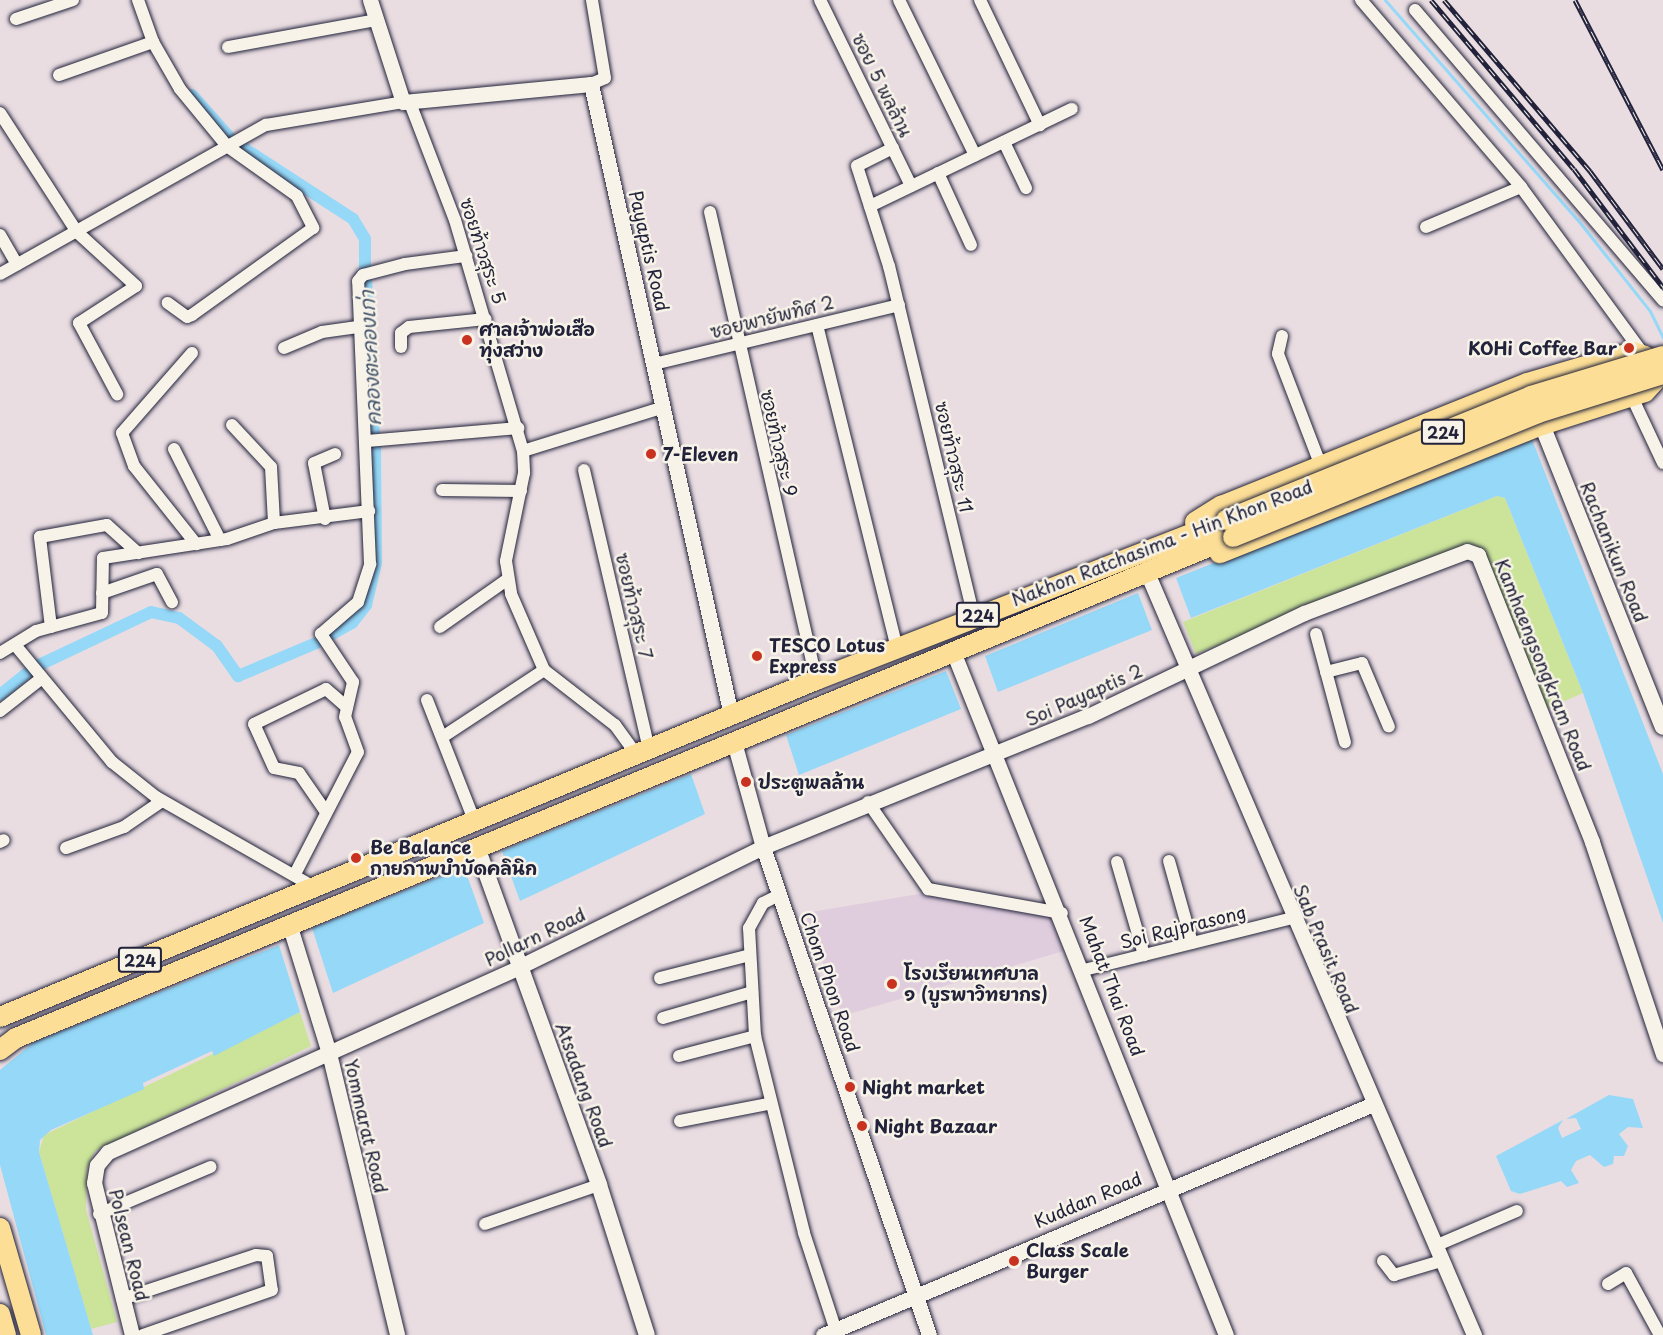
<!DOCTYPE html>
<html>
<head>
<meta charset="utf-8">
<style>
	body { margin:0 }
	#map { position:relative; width:1663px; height:1335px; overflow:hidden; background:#e9dde2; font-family:"Playpen Sans","Playpen Sans Thai",sans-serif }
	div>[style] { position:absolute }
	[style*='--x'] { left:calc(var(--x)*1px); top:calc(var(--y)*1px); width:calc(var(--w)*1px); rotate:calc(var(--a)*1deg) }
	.built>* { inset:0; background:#dfcdde }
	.green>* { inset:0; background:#cbe49a }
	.water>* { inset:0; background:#95d8f7 }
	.stream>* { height:3px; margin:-1.5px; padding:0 1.5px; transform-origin:1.5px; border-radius:1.5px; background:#95d8f7 }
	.canal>* { height:12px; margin:-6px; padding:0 6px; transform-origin:6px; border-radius:6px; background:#95d8f7 }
	.roads { filter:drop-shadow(0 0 2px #22223b) drop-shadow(0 0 2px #22223b) }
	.minor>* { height:12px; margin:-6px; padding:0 6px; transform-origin:6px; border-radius:6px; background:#f7f3e8 }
	.tertiary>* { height:15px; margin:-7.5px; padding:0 7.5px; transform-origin:7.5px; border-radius:7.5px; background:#f7f3e8 }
	.secondary>* { height:16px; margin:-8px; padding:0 8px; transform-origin:8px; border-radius:8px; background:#f7f3e8 }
	.primary>* { height:20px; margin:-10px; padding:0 10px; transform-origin:10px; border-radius:10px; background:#fcde96 }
	.rail>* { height:5px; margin-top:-2.5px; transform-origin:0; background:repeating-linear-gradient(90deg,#f7f3e8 0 9px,#22223b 0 18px); box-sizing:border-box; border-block:2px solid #22223b }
	.bridges { filter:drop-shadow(0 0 2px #22223b) drop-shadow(0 0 2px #22223b) }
	.primary-bridge>* { height:20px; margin:-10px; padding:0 10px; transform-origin:10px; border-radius:10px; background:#fcde96 }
	.dots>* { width:16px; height:16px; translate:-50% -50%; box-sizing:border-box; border:3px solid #f7f3e8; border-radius:50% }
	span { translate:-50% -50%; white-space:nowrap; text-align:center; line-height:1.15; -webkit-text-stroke:5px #f7f3e8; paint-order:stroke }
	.shield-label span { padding:2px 4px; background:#f7f3e8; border:2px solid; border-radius:4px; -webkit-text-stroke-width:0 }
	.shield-label { font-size:16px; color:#22223b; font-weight:700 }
	.street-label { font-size:18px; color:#22223b }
	.poi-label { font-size:18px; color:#22223b; font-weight:700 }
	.left { translate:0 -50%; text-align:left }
	.right { translate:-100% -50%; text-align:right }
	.water-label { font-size:20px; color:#3f506a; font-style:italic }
</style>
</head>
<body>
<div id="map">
	<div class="built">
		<i style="clip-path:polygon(931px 892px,1050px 914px,1064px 951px,842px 1016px,805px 913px)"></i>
	</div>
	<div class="green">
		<i style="clip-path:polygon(1497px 496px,1505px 498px,1583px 693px,1547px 709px,1466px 548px,1196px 654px,1183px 622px)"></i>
		<i style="clip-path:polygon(300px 1012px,311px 1046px,95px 1151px,87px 1169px,86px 1210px,117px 1322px,91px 1329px,39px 1152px,44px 1135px)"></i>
	</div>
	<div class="water">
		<i style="clip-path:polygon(1531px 437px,1663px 774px,1663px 923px,1583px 693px,1505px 498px,1497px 496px,1191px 618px,1176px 578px)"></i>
		<i style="clip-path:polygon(1138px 593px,1152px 630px,998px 692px,985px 656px)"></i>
		<i style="clip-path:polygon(946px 671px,961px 709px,799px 775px,786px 735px)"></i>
		<i style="clip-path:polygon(691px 774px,705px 814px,520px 901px,502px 851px)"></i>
		<i style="clip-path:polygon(464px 867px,484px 923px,333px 993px,312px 928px)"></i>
		<i style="clip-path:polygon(279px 945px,300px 1012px,214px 1056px,212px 1051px,143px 1083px,144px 1089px,51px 1130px,40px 1140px,39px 1152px,93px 1335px,46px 1335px,0 1165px,0 1070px,34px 1042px)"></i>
		<i style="clip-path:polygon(1609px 1095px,1633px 1099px,1643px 1128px,1628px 1127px,1619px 1134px,1628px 1146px,1624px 1156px,1614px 1156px,1613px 1164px,1604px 1167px,1590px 1155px,1576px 1161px,1571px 1170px,1579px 1183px,1567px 1187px,1561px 1181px,1520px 1194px,1511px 1191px,1496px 1156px,1563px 1120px,1558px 1128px,1562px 1138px,1581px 1129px,1576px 1118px,1566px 1119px)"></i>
	</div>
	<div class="stream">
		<i style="--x:1385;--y:0;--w:291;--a:48.8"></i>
		<i style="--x:1577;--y:219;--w:117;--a:51.6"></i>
		<i style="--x:1650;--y:311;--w:30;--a:64"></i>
	</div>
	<div class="canal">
		<i style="--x:192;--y:95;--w:59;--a:48.4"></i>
		<i style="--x:239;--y:145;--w:136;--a:33"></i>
		<i style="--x:353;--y:219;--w:23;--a:59"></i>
		<i style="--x:365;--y:239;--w:29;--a:90"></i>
		<i style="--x:366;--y:279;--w:157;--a:87.1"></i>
		<i style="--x:332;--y:634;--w:23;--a:-29"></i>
		<i style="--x:352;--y:623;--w:23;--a:-52"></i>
		<i style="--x:366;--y:605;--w:43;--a:-76.6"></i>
		<i style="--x:376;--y:563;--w:120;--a:-90.5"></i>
		<i style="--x:37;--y:666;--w:126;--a:-25.3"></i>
		<i style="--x:151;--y:612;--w:29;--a:12"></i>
		<i style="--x:179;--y:618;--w:47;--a:36.4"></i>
		<i style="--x:217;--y:646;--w:37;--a:55"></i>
		<i style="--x:238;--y:676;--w:85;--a:-22.9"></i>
		<i style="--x:0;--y:695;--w:40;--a:-39"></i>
	</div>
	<div class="roads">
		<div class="minor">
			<i style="--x:138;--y:0;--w:45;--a:70.3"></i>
			<i style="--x:153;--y:42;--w:54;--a:60.1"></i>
			<i style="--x:180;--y:89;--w:74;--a:50.5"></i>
			<i style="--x:227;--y:146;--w:86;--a:35.5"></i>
			<i style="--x:297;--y:196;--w:36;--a:63"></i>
			<i style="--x:313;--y:228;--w:149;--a:144.3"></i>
			<i style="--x:192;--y:315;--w:5;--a:158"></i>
			<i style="--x:187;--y:317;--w:24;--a:-144"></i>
			<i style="--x:820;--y:0;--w:207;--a:63.9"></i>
			<i style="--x:899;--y:0;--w:173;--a:63.9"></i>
			<i style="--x:980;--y:0;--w:139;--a:64.4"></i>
			<i style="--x:1361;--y:0;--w:246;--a:49.4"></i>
			<i style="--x:1521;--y:187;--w:208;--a:53.8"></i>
			<i style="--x:1415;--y:10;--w:382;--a:49.5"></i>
			<i style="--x:16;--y:19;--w:60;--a:-18.4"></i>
			<i style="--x:228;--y:47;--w:151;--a:-10.3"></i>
			<i style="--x:59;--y:75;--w:100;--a:-19.3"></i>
			<i style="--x:591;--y:84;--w:15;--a:-23"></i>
			<i style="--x:605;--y:78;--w:79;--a:-99.5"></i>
			<i style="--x:410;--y:103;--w:125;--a:69"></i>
			<i style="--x:455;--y:220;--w:241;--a:73.6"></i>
			<i style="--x:523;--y:451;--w:22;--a:87"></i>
			<i style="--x:524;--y:473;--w:90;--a:101.6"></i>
			<i style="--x:506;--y:561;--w:33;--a:81"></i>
			<i style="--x:511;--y:594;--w:83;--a:66.5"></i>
			<i style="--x:544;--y:670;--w:90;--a:37.8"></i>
			<i style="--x:615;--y:725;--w:37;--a:54"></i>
			<i style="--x:0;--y:113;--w:142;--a:57.1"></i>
			<i style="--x:77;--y:232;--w:80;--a:42.5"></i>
			<i style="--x:136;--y:286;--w:68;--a:147"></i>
			<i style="--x:79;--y:323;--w:81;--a:61.8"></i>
			<i style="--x:1004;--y:142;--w:51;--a:64.4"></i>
			<i style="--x:893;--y:148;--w:40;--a:153.4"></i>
			<i style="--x:857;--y:166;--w:105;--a:72.3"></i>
			<i style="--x:889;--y:266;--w:361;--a:76.4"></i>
			<i style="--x:938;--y:173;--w:79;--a:65.4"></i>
			<i style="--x:870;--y:206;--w:224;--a:-25.7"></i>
			<i style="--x:710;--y:212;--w:480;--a:77.2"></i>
			<i style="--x:1426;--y:227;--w:103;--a:-22.8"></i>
			<i style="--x:0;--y:235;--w:34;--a:60"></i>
			<i style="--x:0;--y:274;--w:305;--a:-29.3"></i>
			<i style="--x:266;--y:125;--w:139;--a:-9.5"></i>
			<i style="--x:817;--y:325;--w:333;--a:76.1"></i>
			<i style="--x:1282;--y:336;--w:18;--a:103"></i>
			<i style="--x:1278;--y:354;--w:120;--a:69"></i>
			<i style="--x:401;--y:347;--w:14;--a:-90"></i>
			<i style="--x:401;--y:333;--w:10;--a:-37"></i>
			<i style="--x:409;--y:327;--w:77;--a:-5.9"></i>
			<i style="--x:284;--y:348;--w:41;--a:-22.8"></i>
			<i style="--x:322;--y:332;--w:36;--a:-8"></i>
			<i style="--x:192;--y:353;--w:106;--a:131.2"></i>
			<i style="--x:122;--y:433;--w:35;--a:70"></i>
			<i style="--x:134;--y:466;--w:100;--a:51.5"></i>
			<i style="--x:654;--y:364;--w:252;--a:-13.5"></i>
			<i style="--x:1632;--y:397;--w:73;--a:64.8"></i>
			<i style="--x:232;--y:425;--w:57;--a:47.1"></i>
			<i style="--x:271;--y:467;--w:56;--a:86.9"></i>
			<i style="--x:367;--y:441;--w:152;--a:-4.9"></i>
			<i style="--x:174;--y:449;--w:102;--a:63.2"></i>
			<i style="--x:523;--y:451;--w:148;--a:-17.3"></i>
			<i style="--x:584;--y:470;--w:287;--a:76.9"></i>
			<i style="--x:442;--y:490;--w:79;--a:0.7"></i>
			<i style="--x:325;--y:519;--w:57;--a:-101.1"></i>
			<i style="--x:314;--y:463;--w:23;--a:-23"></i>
			<i style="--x:102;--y:593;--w:58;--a:-19.1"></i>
			<i style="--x:157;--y:574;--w:32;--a:62"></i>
			<i style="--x:51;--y:627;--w:91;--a:-97"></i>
			<i style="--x:40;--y:537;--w:68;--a:-10.2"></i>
			<i style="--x:107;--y:525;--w:42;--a:42.1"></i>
			<i style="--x:440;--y:627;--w:83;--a:-35.2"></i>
			<i style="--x:1316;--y:634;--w:112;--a:75"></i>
			<i style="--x:16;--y:646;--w:151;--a:50.4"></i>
			<i style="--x:112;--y:762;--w:56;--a:38.5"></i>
			<i style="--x:156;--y:797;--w:185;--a:29.7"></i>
			<i style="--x:0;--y:653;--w:42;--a:-31.4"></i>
			<i style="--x:36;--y:631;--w:68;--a:-15.3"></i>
			<i style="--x:102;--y:613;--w:55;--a:-89"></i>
			<i style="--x:103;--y:558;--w:125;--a:-8.7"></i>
			<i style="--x:227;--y:539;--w:50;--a:-18.8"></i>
			<i style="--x:274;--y:523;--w:96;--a:-7.2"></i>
			<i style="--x:1326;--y:672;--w:37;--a:-14"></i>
			<i style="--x:1362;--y:663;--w:69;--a:67.1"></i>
			<i style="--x:427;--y:700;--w:134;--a:68.6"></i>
			<i style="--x:0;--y:711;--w:53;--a:-38.2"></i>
			<i style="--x:444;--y:736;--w:120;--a:-33.4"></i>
			<i style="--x:868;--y:802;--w:106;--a:55.4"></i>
			<i style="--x:928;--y:889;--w:136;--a:10.2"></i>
			<i style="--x:326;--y:812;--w:47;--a:-124.7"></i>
			<i style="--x:299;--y:773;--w:25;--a:-169"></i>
			<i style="--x:274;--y:768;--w:48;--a:-114.4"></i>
			<i style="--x:254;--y:724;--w:80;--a:-25.9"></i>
			<i style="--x:326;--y:689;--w:28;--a:41"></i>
			<i style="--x:0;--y:842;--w:4;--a:-27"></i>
			<i style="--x:66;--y:848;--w:62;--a:-19.9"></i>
			<i style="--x:124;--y:827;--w:46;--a:-34.4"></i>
			<i style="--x:1169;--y:861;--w:85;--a:74.3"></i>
			<i style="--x:1117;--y:862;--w:97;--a:73.8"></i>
			<i style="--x:295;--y:874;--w:137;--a:-62.7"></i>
			<i style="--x:358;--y:752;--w:37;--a:-110"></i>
			<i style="--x:345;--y:717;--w:36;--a:-77"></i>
			<i style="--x:353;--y:682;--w:58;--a:-123.7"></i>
			<i style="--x:321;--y:634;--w:49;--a:-40.9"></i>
			<i style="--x:358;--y:602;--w:40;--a:-72"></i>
			<i style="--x:370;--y:564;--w:283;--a:-92.4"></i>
			<i style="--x:358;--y:281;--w:8;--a:-50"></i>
			<i style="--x:363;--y:275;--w:43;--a:-14.7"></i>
			<i style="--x:405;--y:264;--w:62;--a:-7.5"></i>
			<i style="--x:779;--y:895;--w:18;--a:153"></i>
			<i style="--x:763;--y:903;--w:29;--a:119"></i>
			<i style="--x:749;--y:928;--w:108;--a:86.8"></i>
			<i style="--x:755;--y:1036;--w:203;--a:76"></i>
			<i style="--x:804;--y:1233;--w:103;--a:71.9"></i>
			<i style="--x:1084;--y:970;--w:214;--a:-14"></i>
			<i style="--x:660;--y:978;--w:93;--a:-14.3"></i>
			<i style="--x:663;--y:1018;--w:93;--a:-16.3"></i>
			<i style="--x:679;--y:1056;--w:79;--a:-14.7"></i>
			<i style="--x:680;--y:1121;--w:90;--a:-10.9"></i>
			<i style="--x:99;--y:1214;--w:121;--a:-22.9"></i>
			<i style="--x:485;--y:1224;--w:120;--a:-18.9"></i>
			<i style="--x:1435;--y:1246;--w:89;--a:-23.1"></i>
			<i style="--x:1383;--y:1261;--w:18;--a:52"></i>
			<i style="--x:1394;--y:1275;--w:49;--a:-16.6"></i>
			<i style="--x:1608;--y:1284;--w:21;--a:-31"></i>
			<i style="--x:1626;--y:1273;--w:71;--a:61.3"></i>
			<i style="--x:122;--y:1299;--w:141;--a:-18.2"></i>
			<i style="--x:256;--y:1255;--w:11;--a:5"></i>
			<i style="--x:267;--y:1256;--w:34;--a:82"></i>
			<i style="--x:272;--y:1290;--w:137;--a:160.8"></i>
		</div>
		<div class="tertiary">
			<i style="--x:370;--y:0;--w:107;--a:72.1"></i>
			<i style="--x:403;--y:102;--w:189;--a:-5.5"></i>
			<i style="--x:591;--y:84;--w:646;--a:77.49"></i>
			<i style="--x:1148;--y:575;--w:827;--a:66.78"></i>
			<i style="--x:954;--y:654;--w:733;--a:68.23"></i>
			<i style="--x:734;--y:742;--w:109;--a:74.6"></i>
			<i style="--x:763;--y:847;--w:515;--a:71.21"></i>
			<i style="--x:290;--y:927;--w:132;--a:72.8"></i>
			<i style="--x:329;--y:1053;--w:290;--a:76.4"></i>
			<i style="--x:132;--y:1335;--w:157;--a:-104"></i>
			<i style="--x:94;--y:1183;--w:18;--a:-81"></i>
			<i style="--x:97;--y:1165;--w:17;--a:-50"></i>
			<i style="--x:108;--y:1152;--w:453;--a:-24.2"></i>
			<i style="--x:521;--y:966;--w:270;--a:-26.2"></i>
			<i style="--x:763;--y:847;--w:350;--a:-22"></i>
			<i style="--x:1088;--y:716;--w:239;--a:-25.5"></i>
			<i style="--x:1304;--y:613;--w:174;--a:-20.8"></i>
			<i style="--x:1467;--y:551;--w:12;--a:20"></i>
			<i style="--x:1478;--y:555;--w:309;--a:68.3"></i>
			<i style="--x:1592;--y:842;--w:224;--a:71.5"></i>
			<i style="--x:823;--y:1335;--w:594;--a:-22.77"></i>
		</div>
		<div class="secondary">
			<i style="--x:1542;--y:425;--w:325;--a:68.2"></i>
			<i style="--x:478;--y:850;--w:356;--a:70.1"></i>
			<i style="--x:599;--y:1185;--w:157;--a:72.3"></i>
		</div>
		<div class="primary">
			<i style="--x:1195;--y:522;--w:31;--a:-32"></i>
			<i style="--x:1221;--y:506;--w:330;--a:-21.9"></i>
			<i style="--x:1527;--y:383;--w:110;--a:-16.3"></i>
			<i style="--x:1633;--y:352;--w:13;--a:18"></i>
			<i style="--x:1645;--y:356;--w:15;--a:48"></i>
			<i style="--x:1655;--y:367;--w:15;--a:94"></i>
			<i style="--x:1654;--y:382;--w:13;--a:132"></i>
			<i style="--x:1645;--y:392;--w:108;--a:162.2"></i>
			<i style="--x:1542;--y:425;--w:347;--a:158.3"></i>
			<i style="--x:0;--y:1017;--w:883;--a:-22.44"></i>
			<i style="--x:816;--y:680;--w:440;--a:-21.3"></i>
			<i style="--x:0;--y:1050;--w:20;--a:-37"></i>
			<i style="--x:16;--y:1038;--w:1316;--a:-22.38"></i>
			<i style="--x:0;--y:1228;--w:111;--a:73.8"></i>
			<i style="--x:0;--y:1314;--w:22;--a:74"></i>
		</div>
	</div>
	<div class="rail">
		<i style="--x:1431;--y:0;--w:221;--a:49.8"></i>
		<i style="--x:1574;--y:169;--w:148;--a:53"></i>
		<i style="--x:1444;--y:0;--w:225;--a:49.5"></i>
		<i style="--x:1590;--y:171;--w:122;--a:53.3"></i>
		<i style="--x:1575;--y:0;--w:191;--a:62.6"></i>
	</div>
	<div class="bridges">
		<div class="primary-bridge">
			<i style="--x:1226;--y:520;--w:329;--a:-22.1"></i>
			<i style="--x:1531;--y:396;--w:138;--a:-16.9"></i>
			<i style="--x:1233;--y:537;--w:329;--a:-22.1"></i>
			<i style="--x:1538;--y:413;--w:131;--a:-17.3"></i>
		</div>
	</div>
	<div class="dots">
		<i style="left:467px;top:340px;background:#c8321e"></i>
		<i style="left:1629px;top:348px;background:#c8321e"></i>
		<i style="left:651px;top:454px;background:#c8321e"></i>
		<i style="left:757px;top:656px;background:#c8321e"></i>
		<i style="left:746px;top:782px;background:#c8321e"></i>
		<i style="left:356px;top:858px;background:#c8321e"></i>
		<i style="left:892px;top:984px;background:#c8321e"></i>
		<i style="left:850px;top:1087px;background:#c8321e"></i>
		<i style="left:862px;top:1126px;background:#c8321e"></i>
		<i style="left:1014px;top:1261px;background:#c8321e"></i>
	</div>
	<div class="shield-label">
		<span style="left:1443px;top:432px">224</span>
		<span style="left:978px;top:615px">224</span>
		<span style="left:140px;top:960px">224</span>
	</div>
	<div class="street-label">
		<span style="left:882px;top:85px;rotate:64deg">ซอย 5 พลล้าน</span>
		<span style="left:483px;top:251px;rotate:72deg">ซอยท้าวสุระ 5</span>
		<span style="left:649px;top:251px;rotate:77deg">Payaptis Road</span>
		<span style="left:772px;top:317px;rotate:-14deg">ซอยพายัพทิศ 2</span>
		<span style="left:779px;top:443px;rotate:77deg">ซอยท้าวสุระ 9</span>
		<span style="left:954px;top:457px;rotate:77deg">ซอยท้าวสุระ 11</span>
		<span style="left:1162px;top:543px;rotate:-21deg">Nakhon Ratchasima - Hin Khon Road</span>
		<span style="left:1614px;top:552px;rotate:68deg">Rachanikun Road</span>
		<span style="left:634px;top:606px;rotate:77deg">ซอยท้าวสุระ 7</span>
		<span style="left:1543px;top:665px;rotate:68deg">Kamhaengsongkram Road</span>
		<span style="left:1084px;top:695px;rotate:-24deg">Soi Payaptis 2</span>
		<span style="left:1183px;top:927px;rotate:-14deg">Soi Rajprasong</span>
		<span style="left:535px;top:937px;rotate:-26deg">Pollarn Road</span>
		<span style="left:1326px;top:949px;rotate:67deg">Sab Prasit Road</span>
		<span style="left:830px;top:982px;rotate:71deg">Chom Phon Road</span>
		<span style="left:1112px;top:986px;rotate:69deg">Mahat Thai Road</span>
		<span style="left:584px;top:1085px;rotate:70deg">Atsadang Road</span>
		<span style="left:366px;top:1126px;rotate:77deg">Yommarat Road</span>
		<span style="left:1088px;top:1200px;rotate:-23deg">Kuddan Road</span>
		<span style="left:129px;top:1245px;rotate:76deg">Polsean Road</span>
	</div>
	<div class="poi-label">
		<span class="left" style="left:479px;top:340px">ศาลเจ้าพ่อเสือ<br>ทุ่งสว่าง</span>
		<span class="right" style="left:1617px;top:348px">KOHi Coffee Bar</span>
		<span class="left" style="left:663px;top:454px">7-Eleven</span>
		<span class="left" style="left:769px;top:656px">TESCO Lotus<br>Express</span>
		<span class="left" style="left:758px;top:782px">ประตูพลล้าน</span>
		<span class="left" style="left:370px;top:858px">Be Balance<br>กายภาพบำบัดคลินิก</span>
		<span class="left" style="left:904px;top:984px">โรงเรียนเทศบาล<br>๑ (บูรพาวิทยากร)</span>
		<span class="left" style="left:862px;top:1087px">Night market</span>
		<span class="left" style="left:874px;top:1126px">Night Bazaar</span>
		<span class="left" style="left:1026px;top:1261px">Class Scale<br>Burger</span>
	</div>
	<div class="water-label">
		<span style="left:370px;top:358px;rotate:-93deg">คลองตะคองเก่า</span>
	</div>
</div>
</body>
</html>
